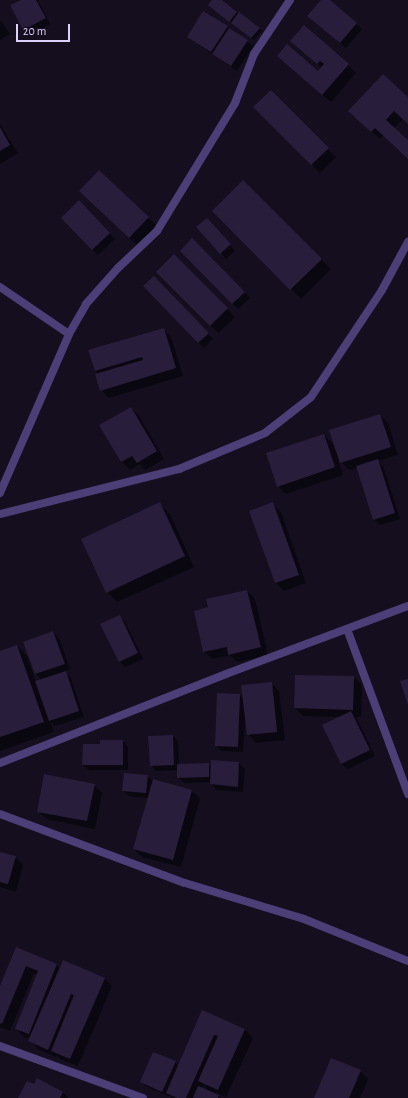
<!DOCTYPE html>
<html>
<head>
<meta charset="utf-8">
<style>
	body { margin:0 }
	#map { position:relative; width:408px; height:1098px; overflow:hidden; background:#140e1e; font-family:"Alegreya Sans",sans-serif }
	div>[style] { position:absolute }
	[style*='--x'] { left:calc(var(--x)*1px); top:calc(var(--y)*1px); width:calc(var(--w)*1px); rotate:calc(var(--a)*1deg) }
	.shadow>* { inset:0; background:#0007 }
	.building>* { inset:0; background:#291d3c }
	.minor>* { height:8px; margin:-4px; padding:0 4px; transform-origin:4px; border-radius:4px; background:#4c3f78 }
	span { translate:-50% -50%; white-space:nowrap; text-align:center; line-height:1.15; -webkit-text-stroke:3.5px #140e1e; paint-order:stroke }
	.scale { position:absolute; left:16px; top:24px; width:54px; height:18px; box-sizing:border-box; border:2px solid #ddd0fa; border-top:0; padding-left:5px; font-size:12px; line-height:14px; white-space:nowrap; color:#ddd0fa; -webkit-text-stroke:3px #140e1e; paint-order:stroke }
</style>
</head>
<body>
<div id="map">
	<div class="shadow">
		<i style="clip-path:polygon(23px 0,38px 0,50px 24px,29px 35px,23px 30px)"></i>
		<i style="clip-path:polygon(213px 0,220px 0,259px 28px,262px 31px,254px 40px,212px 7px)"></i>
		<i style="clip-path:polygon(322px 0,328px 0,362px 29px,346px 48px,314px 21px)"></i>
		<i style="clip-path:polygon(0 20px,10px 34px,0 40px)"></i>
		<i style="clip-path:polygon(227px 26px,253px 46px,237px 71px,188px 37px)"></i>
		<i style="clip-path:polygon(291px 41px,348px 65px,356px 73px,331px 102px,278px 56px,319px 72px,322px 68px)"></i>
		<i style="clip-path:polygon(271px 91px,336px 157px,320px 173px,255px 107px)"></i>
		<i style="clip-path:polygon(408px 99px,408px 123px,403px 119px,394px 128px,408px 142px,408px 158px,384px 135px,380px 139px,358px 119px)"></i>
		<i style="clip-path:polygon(0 124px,18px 153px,0 164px)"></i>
		<i style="clip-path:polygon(99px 172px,157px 226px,138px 246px,88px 199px)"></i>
		<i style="clip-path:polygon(243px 181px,331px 269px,301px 299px,213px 211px)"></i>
		<i style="clip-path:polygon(79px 202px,115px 239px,98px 255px,62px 218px)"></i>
		<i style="clip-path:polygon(212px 225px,235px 251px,226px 259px,198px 228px)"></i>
		<i style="clip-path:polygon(192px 240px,250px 298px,238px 309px,181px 251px)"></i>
		<i style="clip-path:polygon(174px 255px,235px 317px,218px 333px,157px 272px)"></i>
		<i style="clip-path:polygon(154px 277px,213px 339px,204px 348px,145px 286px)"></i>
		<i style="clip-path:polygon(163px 329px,171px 337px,183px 376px,109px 398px,101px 390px,99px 374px,95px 371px)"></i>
		<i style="clip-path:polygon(131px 408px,139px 416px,164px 459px,145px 470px,140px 464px,130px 470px,122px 462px,101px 425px)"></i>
		<i style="clip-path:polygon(380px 415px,388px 423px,398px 455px,378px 461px,383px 466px,400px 519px,379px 525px,374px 519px,358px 468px,349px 470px,338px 459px,343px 475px,286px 494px,278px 486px,324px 435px,332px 443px,335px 451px,337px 451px)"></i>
		<i style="clip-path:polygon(160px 504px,170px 514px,194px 567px,117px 602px,107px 592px)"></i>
		<i style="clip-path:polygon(273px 504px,281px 512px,306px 583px,284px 591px,276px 583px)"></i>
		<i style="clip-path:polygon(247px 591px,255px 599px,268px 655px,237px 662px,230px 655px,212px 659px,204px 651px,210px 608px,208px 600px)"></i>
		<i style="clip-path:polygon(119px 616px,125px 622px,143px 659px,125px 667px,120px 662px,102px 625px)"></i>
		<i style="clip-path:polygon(53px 632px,59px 638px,70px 669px,64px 671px,71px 678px,84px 717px,55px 726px,50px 721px,54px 732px,0 751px,0 652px,17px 646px,27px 656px,36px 682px,42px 680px,35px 673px)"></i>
		<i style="clip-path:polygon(354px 677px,362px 685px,361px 717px,356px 717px,375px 756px,348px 769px,342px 764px,323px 726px,341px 717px,303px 716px,295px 708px)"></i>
		<i style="clip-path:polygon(271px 683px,279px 691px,285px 740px,256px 743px,248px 734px,245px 720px,243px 752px,221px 751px,216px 746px,240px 695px,244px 698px)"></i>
		<i style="clip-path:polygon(173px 736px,178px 741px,179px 765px,208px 764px,212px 767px,212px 761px,239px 763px,245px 769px,243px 792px,216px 790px,211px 782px,184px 783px,178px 777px,178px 770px,156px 771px,151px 765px)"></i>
		<i style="clip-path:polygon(123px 741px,128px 747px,128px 770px,89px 770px,83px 765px,101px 745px)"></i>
		<i style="clip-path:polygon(147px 776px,153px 781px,192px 791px,200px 799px,181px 867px,142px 857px,134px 849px,148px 798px,129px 796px,123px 791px)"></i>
		<i style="clip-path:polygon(94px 785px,102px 793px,95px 829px,46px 819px,38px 811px)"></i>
		<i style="clip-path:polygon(0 853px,15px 857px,23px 865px,16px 892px,0 887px)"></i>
		<i style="clip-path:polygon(16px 949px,57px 965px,60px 969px,104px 978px,112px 986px,78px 1066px,60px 1059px,57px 1055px,56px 1057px,38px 1049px,30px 1041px,30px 1039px,24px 1037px,16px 1029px,38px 975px,34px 973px,10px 1031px,0 1027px,0 989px)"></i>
		<i style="clip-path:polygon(evenodd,203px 1011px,245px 1029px,253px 1038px,226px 1097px,216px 1093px,221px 1098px,172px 1098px,169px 1095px,168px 1096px,147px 1087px,141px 1082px,175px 1062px,179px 1066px,203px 1011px,203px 1085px,210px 1092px,202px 1088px,203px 1085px)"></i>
		<i style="clip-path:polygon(360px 1071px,368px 1079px,360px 1098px,315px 1098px)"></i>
		<i style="clip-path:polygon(35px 1086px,63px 1092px,68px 1098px,19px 1098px)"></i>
	</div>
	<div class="building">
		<i style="clip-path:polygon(21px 0,36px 0,46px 18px,23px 30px,10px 5px)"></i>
		<i style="clip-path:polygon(212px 0,222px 0,237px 12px,229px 22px,208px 5px)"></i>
		<i style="clip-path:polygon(321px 0,330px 0,357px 23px,340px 43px,307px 16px)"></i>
		<i style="clip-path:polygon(203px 11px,228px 26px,211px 52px,187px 37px)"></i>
		<i style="clip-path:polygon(239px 12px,260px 28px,251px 38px,231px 23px)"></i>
		<i style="clip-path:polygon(304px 25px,349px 64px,322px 95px,277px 56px,287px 44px,318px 71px,324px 64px,320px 61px,317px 64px,290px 41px)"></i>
		<i style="clip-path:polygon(229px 28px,248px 40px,231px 66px,212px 54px)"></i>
		<i style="clip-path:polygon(383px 74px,408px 97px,408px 124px,394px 111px,386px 120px,408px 140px,408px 159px,375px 128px,371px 132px,348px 111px)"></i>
		<i style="clip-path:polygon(271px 90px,329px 148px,311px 165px,253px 107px)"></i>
		<i style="clip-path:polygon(0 127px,10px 145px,0 151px)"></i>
		<i style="clip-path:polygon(99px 170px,149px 217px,129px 238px,79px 191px)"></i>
		<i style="clip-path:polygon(243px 180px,322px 259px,290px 290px,212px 211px)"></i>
		<i style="clip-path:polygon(79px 200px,110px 233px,92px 250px,61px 218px)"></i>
		<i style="clip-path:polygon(207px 218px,231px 244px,220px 254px,196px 227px)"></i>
		<i style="clip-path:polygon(192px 238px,245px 292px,232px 304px,180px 251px)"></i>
		<i style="clip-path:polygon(174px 254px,228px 308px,210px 326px,156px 272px)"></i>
		<i style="clip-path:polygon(154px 276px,209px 333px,198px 343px,143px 286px)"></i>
		<i style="clip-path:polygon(164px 328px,176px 368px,100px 391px,95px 374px,143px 360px,142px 357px,95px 371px,88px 350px)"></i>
		<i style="clip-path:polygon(131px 407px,157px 451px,137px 463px,132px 456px,121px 462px,99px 425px)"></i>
		<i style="clip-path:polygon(380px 414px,391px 447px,340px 463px,329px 430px)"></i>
		<i style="clip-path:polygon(324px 434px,335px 467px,277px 487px,266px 453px)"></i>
		<i style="clip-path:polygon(378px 459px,395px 513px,373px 520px,356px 466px)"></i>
		<i style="clip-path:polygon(160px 502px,185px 556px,106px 593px,81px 539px)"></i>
		<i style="clip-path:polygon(273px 502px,299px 575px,275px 583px,249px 511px)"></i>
		<i style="clip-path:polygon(247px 590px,261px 647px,228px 655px,227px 647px,203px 652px,194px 611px,208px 607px,206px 599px)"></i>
		<i style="clip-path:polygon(120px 615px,138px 653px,119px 662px,100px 624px)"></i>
		<i style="clip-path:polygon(53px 631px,65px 664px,35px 674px,23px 642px)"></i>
		<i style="clip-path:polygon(17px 645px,44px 722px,0 737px,0 651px)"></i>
		<i style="clip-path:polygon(66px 671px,79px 711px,49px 721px,35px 681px)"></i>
		<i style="clip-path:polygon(295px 675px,354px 676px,353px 710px,294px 708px)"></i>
		<i style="clip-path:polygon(408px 679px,408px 705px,400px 681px)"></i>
		<i style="clip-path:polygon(272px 682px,277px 732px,247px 735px,241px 685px)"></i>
		<i style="clip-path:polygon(217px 693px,240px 694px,238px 747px,215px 746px)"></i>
		<i style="clip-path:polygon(351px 711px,370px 750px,341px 764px,322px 725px)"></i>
		<i style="clip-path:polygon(173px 735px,174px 765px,150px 766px,148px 736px)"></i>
		<i style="clip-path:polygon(100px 740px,123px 740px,123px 765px,82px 765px,83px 744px,100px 744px)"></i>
		<i style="clip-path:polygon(211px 760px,239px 762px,238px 787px,210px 784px)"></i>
		<i style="clip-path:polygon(209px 763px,209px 777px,177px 778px,177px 764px)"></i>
		<i style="clip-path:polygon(124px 773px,148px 775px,146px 793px,122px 791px)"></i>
		<i style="clip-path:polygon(44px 774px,95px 784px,87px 821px,37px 812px)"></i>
		<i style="clip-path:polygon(153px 779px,192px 790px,173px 860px,133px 849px)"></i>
		<i style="clip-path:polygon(0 852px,16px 856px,8px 884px,0 882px)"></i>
		<i style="clip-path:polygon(16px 947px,57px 964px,29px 1034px,15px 1029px,38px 971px,26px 966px,2px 1024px,0 1023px,0 986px)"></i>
		<i style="clip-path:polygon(63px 960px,105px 978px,70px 1059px,51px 1051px,74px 995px,71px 994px,48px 1050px,28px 1041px)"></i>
		<i style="clip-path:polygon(202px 1010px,245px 1029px,218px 1090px,198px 1081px,218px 1036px,214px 1035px,186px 1098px,177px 1098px,166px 1093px)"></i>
		<i style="clip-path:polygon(153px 1052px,176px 1061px,162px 1092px,140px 1082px)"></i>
		<i style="clip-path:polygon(331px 1058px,361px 1070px,349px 1098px,314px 1098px)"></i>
		<i style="clip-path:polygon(37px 1078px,63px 1092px,60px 1098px,18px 1098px,27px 1081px,34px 1084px)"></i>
		<i style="clip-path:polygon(198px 1086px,219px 1095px,218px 1098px,193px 1098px)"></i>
	</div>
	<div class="minor">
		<i style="--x:0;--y:287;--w:83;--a:34.3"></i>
		<i style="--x:0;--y:493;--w:173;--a:-66.5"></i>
		<i style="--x:69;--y:334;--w:34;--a:-60"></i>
		<i style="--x:86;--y:304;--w:48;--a:-48.4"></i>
		<i style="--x:118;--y:268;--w:54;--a:-43.5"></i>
		<i style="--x:157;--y:231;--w:150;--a:-58.6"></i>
		<i style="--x:235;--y:103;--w:53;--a:-68.8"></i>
		<i style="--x:254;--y:54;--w:65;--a:-56.3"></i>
		<i style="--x:0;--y:514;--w:185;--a:-14.1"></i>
		<i style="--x:179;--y:469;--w:93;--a:-22.7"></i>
		<i style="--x:265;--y:433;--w:58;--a:-38"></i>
		<i style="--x:311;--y:397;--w:128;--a:-56.4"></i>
		<i style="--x:382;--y:290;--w:55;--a:-61.6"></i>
		<i style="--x:347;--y:629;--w:176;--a:69.7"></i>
		<i style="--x:0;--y:763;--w:243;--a:-21.5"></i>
		<i style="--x:226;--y:674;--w:194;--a:-20.5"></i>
		<i style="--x:0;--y:814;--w:197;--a:20.5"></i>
		<i style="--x:185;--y:883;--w:124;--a:16.8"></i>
		<i style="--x:304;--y:919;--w:112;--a:22"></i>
		<i style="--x:0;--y:1046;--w:152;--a:20"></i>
	</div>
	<div class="scale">20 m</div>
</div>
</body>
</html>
